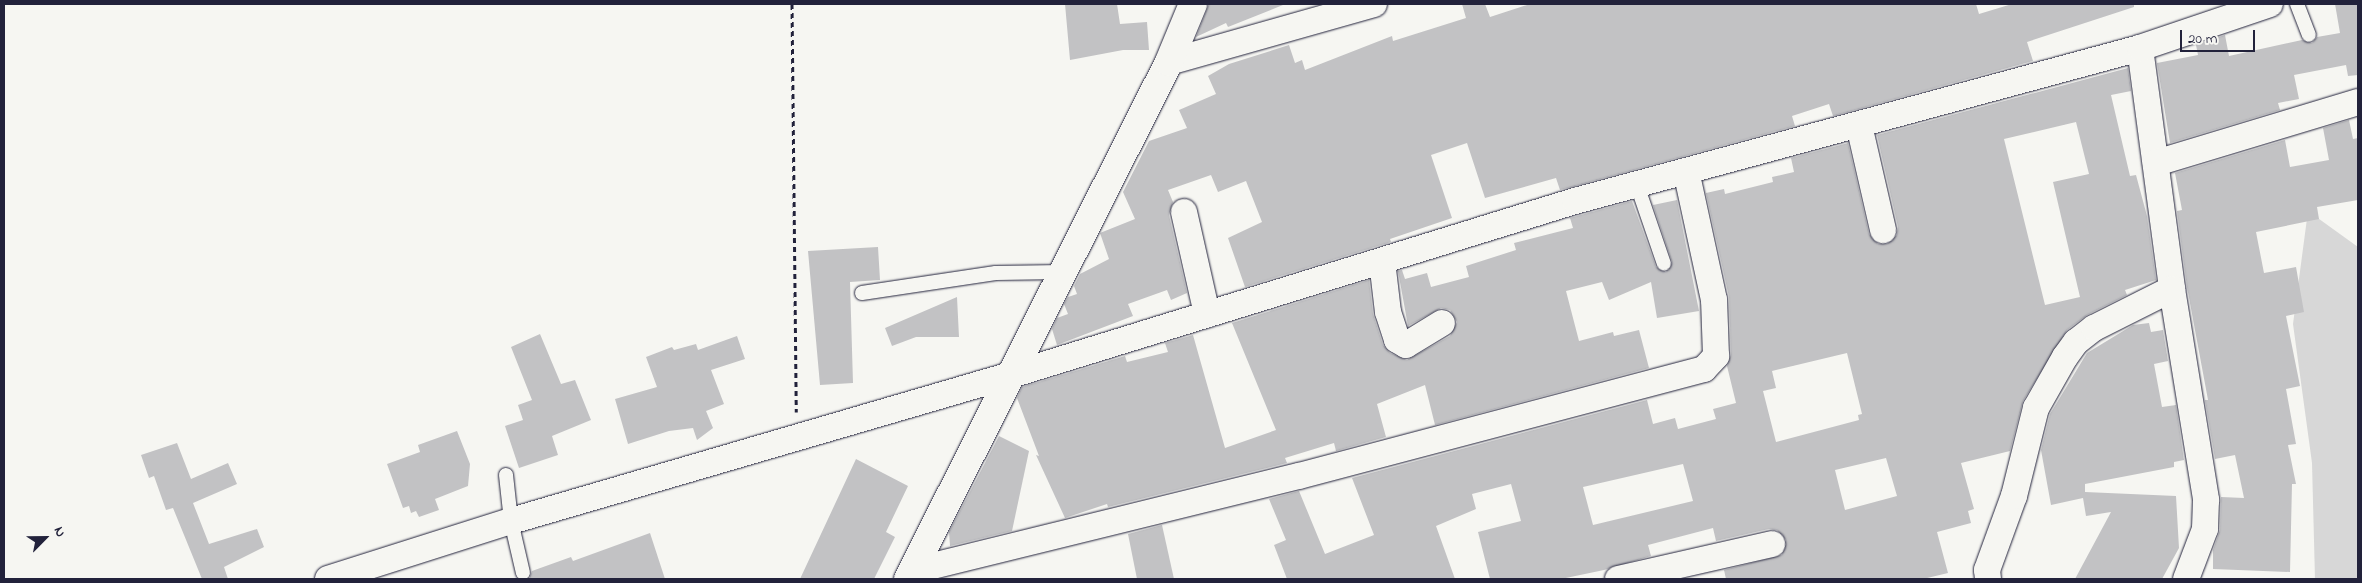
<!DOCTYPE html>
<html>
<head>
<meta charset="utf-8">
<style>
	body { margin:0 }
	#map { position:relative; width:2362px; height:583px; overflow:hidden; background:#f6f6f2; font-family:"Indie Flower",sans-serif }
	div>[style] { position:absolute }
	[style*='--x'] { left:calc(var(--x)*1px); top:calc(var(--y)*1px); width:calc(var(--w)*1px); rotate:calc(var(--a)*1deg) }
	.green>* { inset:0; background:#d7d7d7 }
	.building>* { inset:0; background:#c2c2c4 }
	.path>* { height:3px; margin-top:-1.5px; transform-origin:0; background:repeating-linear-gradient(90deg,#22223b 0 5px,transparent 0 9px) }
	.roads { filter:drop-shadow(0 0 1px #22223b) drop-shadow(0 0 1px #22223b) }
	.lane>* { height:14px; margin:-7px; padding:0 7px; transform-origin:7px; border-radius:7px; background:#f6f6f2 }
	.street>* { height:26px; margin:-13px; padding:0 13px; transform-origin:13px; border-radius:13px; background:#f6f6f2 }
	.secondary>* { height:28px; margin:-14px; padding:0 14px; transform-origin:14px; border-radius:14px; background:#f6f6f2 }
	span { translate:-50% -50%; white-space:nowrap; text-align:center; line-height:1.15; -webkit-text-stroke:4.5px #f6f6f2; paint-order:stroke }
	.frame { position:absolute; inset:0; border:5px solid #22223b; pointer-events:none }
	.north { position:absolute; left:20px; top:513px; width:50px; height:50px; -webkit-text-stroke:4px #f6f6f2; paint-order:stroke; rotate:67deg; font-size:14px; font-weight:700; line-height:20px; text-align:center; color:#22223b }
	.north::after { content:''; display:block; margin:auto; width:18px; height:22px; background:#22223b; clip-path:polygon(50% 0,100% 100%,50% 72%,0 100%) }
	.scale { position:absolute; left:2180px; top:30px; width:75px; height:22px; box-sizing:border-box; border:2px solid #22223b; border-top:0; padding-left:6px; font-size:15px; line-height:18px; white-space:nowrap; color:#22223b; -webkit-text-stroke:4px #f6f6f2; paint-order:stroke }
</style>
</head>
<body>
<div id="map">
	<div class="green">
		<i style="clip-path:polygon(2308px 211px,2358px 247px,2358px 579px,2315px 579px,2312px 463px,2293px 324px)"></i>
	</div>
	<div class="building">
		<i style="clip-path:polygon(1065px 4px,1117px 4px,1120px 24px,1147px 22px,1149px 50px,1123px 50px,1070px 60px)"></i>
		<i style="clip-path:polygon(1209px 4px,1283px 4px,1283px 5px,1228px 27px,1226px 23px,1196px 37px)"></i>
		<i style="clip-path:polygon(1462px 4px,1485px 4px,1490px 17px,1530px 4px,1976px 4px,1979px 14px,2012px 4px,2134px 4px,2134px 7px,2027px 42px,2033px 61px,1833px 116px,1829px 104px,1792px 116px,1795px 126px,1560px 190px,1556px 178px,1485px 198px,1467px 143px,1431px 155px,1452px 218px,1390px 239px,1391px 242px,1245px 287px,1228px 238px,1262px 222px,1246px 181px,1218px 192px,1211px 175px,1168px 190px,1173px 202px,1169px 215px,1187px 293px,1171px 300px,1167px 290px,1128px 304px,1133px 316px,1057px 345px,1052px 329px,1057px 318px,1068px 314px,1064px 304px,1068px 297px,1077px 294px,1074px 286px,1080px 274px,1109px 259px,1100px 233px,1135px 219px,1123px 192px,1149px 141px,1187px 128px,1179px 110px,1216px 94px,1208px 76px,1229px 64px,1289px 45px,1295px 63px,1302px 60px,1305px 70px,1392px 36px,1393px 41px,1466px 18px)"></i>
		<i style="clip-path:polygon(2335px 4px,2358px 4px,2358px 75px,2348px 76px,2346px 65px,2294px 75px,2299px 99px,2278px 103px,2280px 110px,2170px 143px,2157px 63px,2198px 55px,2196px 45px,2225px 35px,2229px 56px,2302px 40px,2312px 43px,2317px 37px,2340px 33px)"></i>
		<i style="clip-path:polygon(evenodd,2128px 68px,2131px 91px,2111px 95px,2130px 176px,2136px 175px,2147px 216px,2156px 280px,2125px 290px,2127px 295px,2087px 315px,2067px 330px,2023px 401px,2010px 451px,1961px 463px,1974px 509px,1968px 511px,1971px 523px,1937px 532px,1948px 573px,1923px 579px,1726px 579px,1724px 570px,1782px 555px,1786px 540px,1777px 530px,1769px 529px,1716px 541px,1713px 528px,1648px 545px,1651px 556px,1604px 570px,1561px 579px,1490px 579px,1478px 532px,1521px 521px,1511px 484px,1472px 494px,1476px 509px,1436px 526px,1455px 579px,1287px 579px,1274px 545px,1286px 540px,1269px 499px,1299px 491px,1325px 554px,1374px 535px,1352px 478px,1647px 400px,1653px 424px,1675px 418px,1678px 429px,1716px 419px,1713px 409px,1736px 403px,1727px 366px,1731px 355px,1729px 297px,1706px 193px,1724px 189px,1725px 194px,1773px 182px,1772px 177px,1794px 172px,1791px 158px,1848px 143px,1869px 234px,1878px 244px,1887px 244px,1897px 235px,1898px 227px,1877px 135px,2128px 68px,2076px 122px,2089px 174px,2053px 182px,2080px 297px,2045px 305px,2004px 139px,2076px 122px,2128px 68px,1847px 353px,1862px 414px,1858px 415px,1859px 420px,1776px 442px,1763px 391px,1776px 388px,1772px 371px,1847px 353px,2128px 68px,1886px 458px,1897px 496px,1845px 510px,1835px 470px,1886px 458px,2128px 68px,1683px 464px,1693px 501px,1593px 525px,1583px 487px,1683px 464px)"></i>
		<i style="clip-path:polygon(2349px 120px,2353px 139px,2358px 138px,2358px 200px,2317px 207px,2319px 219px,2256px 232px,2264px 273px,2296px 267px,2304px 312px,2286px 316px,2300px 386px,2286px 389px,2296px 444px,2288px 445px,2296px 484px,2292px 484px,2290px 572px,2213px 569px,2213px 550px,2220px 530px,2221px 497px,2244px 498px,2235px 455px,2215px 459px,2205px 400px,2208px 400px,2187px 287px,2177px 211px,2182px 210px,2175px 173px,2285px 140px,2290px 167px,2329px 160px,2323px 128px)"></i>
		<i style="clip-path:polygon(1677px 200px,1699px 311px,1657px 318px,1651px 282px,1609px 300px,1602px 282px,1566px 291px,1579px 341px,1613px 332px,1614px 336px,1639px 330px,1649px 368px,1435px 425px,1425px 385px,1377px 404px,1386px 437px,1336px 451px,1334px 443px,1285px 458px,1287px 463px,1108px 507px,1107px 504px,1065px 518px,1036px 455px,1039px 456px,1017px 398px,1022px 387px,1125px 356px,1127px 362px,1168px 352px,1165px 343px,1193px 335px,1225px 448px,1276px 430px,1232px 323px,1369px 280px,1373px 314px,1383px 345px,1390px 353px,1407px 360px,1450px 336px,1457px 322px,1450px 310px,1441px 308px,1408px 326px,1398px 271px,1402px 270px,1405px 279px,1427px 273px,1431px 287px,1469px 277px,1466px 266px,1516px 250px,1514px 243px,1573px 228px,1570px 218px,1632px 201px,1656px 267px,1666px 272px,1672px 262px,1653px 205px)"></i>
		<i style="clip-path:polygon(878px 247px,880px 280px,850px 282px,853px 383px,820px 385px,808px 251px)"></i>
		<i style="clip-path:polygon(957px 297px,959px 337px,916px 337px,892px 346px,885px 328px)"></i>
		<i style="clip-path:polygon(2149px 323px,2151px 332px,2163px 330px,2168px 361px,2154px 364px,2162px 407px,2176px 405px,2184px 460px,2174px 462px,2174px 467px,2085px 484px,2085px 492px,2176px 496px,2179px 548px,2162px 579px,2075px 579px,2111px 512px,2086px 516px,2083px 498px,2051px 505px,2041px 450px,2050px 414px,2087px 353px,2133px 325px)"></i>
		<i style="clip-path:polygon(540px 334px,561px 384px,575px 380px,591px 420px,552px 436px,558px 455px,519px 468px,505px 426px,523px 420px,518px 405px,532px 400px,511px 347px)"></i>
		<i style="clip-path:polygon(737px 336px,745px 359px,711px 370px,724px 404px,706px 411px,713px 428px,697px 440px,693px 428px,669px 431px,628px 444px,615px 399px,657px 387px,646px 357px,672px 347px,674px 350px,696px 344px,698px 350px)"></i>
		<i style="clip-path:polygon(457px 431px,470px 464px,468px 486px,435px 499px,439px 510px,419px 517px,416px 511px,411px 513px,409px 506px,403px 508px,387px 464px,420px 452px,418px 445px)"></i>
		<i style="clip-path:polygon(999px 436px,1029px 451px,1012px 531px,950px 546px,949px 532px)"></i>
		<i style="clip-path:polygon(177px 443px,191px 479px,228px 463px,237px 484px,193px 503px,209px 544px,257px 529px,264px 547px,224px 567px,228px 579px,202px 579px,173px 508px,166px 510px,154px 476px,149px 478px,141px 455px)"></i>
		<i style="clip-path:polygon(856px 459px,908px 486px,886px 532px,895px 537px,874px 579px,800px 579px)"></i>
		<i style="clip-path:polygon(1162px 525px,1174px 579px,1137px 579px,1128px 534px)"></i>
		<i style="clip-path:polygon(650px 533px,665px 579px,529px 579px,532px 571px,571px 557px,573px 561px)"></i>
	</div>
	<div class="path">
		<i style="--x:792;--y:4;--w:408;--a:89.4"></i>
	</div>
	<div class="roads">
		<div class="lane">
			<i style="--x:2297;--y:4;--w:33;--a:69"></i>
			<i style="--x:1637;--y:185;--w:83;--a:71.1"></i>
			<i style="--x:862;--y:293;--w:135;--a:-8.5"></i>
			<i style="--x:996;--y:273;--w:66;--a:-0.9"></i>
			<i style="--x:506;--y:475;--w:46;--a:83.8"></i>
			<i style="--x:511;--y:521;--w:53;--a:77"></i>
		</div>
		<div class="street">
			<i style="--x:2140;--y:48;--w:243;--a:82.4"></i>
			<i style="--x:2172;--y:289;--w:214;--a:80.8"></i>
			<i style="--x:2206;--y:500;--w:29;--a:92"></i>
			<i style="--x:2205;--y:529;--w:53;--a:110.8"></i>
			<i style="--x:1169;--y:62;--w:213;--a:-15.8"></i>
			<i style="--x:1859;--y:125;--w:108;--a:77.1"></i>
			<i style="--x:2156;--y:163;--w:211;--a:-16.8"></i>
			<i style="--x:1184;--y:212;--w:105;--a:77.3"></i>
			<i style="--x:1382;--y:261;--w:51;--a:83.3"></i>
			<i style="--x:1388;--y:312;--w:29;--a:72"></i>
			<i style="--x:1397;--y:340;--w:10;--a:29"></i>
			<i style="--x:1406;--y:345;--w:42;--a:-31.4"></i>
			<i style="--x:912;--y:571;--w:398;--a:-13.8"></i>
			<i style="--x:1299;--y:476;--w:419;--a:-14.8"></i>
			<i style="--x:1704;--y:369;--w:18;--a:-47"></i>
			<i style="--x:1716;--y:356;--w:56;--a:-92"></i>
			<i style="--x:1714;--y:300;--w:132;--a:-102.2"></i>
			<i style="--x:328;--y:579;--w:192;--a:-17.6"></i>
			<i style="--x:511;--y:521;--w:521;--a:-16.28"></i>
			<i style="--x:1011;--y:375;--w:590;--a:-17.15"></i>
			<i style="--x:1575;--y:201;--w:585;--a:-15.15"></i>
			<i style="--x:2140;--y:48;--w:137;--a:-18.7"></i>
			<i style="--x:1618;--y:579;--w:158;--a:-12.8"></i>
			<i style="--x:1988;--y:579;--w:9;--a:-96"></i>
			<i style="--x:1987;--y:570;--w:79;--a:-70"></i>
			<i style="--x:2014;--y:496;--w:91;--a:-76"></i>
			<i style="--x:2036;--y:408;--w:59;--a:-60.4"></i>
			<i style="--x:2065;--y:357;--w:19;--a:-54"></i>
			<i style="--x:2076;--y:342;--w:23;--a:-38"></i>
			<i style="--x:2094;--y:328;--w:87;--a:-26.6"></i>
		</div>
		<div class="secondary">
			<i style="--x:908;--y:579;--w:579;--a:-63.21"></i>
			<i style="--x:1169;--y:62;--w:63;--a:-67.5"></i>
		</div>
	</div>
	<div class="frame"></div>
	<div class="north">N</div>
	<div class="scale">20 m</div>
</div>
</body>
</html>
